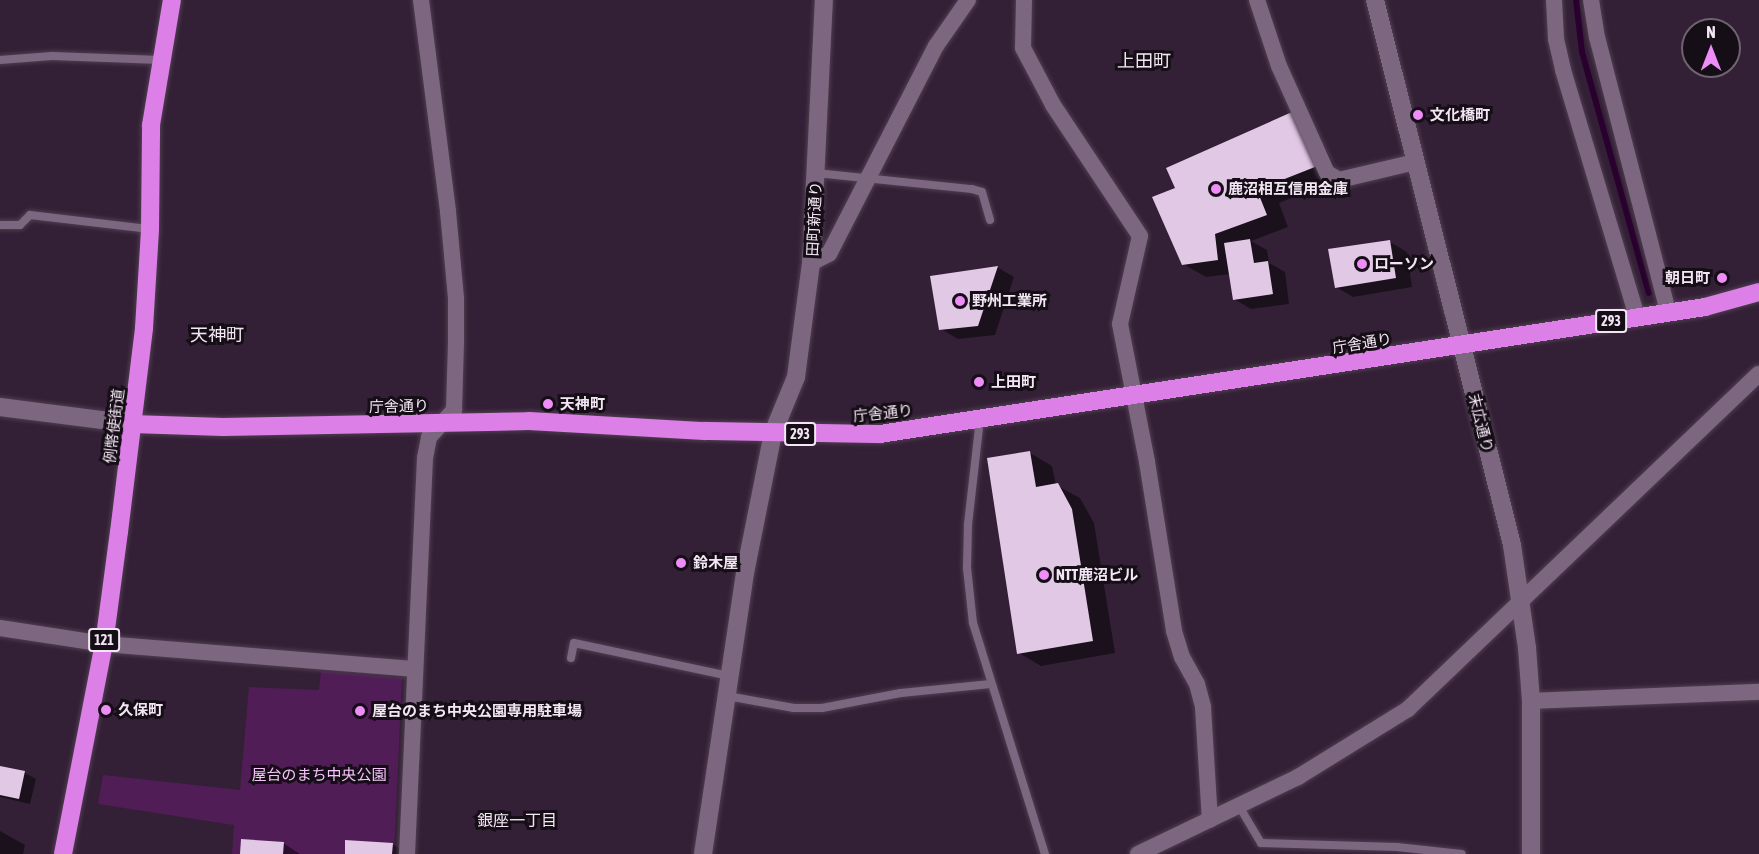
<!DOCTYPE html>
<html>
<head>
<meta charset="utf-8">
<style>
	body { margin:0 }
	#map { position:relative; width:1759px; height:854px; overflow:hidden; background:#342036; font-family:"Asap Condensed","Noto Sans JP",sans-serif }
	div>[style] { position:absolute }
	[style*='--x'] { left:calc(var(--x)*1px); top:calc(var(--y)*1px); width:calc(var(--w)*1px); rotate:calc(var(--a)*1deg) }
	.green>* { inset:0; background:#511d57 }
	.shadow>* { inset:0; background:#0007 }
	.stream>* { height:6px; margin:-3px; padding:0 3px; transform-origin:3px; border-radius:3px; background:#29002e }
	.building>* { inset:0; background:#e1c8e4 }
	.roads { filter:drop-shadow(0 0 2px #4f3e51) drop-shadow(0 0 2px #4f3e51) }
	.lane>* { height:8px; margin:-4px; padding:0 4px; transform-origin:4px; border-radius:4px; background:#7d6780 }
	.street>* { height:16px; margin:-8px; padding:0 8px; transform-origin:8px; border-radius:8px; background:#7d6780 }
	.secondary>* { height:18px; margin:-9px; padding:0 9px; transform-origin:9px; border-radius:9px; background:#7d6780 }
	.highway>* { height:18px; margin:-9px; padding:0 9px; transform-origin:9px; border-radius:9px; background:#dc7fe6 }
	.dots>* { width:16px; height:16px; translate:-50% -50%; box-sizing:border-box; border:3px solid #160e17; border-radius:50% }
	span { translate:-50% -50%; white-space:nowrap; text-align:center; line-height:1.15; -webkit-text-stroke:6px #160e17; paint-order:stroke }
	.shield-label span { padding:2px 4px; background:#160e17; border:2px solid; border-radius:4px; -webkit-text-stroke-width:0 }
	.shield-label { font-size:14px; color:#f3e6f4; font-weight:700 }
	.poi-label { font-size:15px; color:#f3e6f4; font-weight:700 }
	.left { translate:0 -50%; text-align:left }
	.right { translate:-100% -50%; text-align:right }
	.street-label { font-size:15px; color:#f3e6f4 }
	.park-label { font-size:15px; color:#f8c4fd }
	.neighbourhood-label { font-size:16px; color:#f3e6f4 }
	.quarter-label { font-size:18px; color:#f3e6f4 }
	.north { position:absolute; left:1681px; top:18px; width:60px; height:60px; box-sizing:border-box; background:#160e17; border:2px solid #6e646f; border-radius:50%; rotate:0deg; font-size:16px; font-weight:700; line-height:24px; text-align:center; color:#f3e6f4 }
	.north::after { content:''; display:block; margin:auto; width:21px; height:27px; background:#ee8cf8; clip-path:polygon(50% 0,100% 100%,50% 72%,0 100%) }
</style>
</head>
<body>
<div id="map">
	<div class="green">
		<i style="clip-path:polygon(321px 671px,402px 678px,394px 854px,232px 854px,234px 825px,98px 804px,103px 775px,240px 790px,249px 687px,319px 690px)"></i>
	</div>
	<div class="shadow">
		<i style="clip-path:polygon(1314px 127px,1341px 178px,1279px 203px,1288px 227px,1251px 241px,1267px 250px,1269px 263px,1285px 272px,1289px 304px,1251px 309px,1234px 299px,1230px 274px,1206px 277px,1183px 264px)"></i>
		<i style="clip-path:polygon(1390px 242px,1407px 252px,1412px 287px,1353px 297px,1336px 287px)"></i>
		<i style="clip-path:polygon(997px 267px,1014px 277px,995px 335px,958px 339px,941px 329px)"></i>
		<i style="clip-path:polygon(1030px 453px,1052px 466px,1056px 485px,1080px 498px,1094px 523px,1115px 653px,1041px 666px,1019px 653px)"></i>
		<i style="clip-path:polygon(0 767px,25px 773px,36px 779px,30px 804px,0 797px)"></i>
		<i style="clip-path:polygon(0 831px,25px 845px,23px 854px,0 854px)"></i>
		<i style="clip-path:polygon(283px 843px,300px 854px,241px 854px)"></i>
		<i style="clip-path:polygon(392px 844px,409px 854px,346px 854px)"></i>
	</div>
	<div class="stream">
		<i style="--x:1576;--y:0;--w:52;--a:83.4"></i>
		<i style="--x:1582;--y:52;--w:250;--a:74.5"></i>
	</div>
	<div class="building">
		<i style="clip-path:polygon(1292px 112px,1320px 165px,1257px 190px,1267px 215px,1215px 234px,1218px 260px,1182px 265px,1152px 197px,1175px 188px,1166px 168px)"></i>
		<i style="clip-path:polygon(1250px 239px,1254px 263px,1268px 261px,1273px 294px,1233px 300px,1224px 243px)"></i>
		<i style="clip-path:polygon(1390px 240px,1396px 278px,1335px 288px,1328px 249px)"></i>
		<i style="clip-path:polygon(998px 266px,978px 326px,939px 330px,930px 276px)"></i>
		<i style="clip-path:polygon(1030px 451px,1036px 487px,1058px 483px,1072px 509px,1093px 641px,1017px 654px,987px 458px)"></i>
		<i style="clip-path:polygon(0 766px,25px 771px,19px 799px,0 795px)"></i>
		<i style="clip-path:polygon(241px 839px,284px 842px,283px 854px,240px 854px)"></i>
		<i style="clip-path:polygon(345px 840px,393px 843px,392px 854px,345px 854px)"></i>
	</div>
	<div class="roads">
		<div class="lane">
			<i style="--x:0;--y:60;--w:52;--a:-4.4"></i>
			<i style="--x:52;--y:56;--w:108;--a:2.1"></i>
			<i style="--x:816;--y:173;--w:157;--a:5.9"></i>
			<i style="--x:972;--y:189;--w:10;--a:17"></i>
			<i style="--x:982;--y:192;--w:29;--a:74"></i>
			<i style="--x:0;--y:225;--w:20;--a:0"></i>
			<i style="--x:20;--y:225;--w:14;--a:-45"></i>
			<i style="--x:30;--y:215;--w:121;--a:6.7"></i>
			<i style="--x:980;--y:419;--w:106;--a:96.5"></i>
			<i style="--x:968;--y:524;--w:44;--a:91.3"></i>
			<i style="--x:967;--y:568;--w:55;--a:83.8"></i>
			<i style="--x:973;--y:623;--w:242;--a:72.7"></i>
			<i style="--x:571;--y:658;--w:15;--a:-79"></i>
			<i style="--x:574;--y:643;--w:158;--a:12"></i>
			<i style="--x:727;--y:696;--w:68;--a:10.2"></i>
			<i style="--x:794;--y:708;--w:28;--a:0"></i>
			<i style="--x:822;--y:708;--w:80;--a:-10.8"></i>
			<i style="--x:901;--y:693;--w:90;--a:-5.7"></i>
			<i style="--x:1239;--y:806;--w:43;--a:59.3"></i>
			<i style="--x:1261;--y:843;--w:136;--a:1.7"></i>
			<i style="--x:1397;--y:847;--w:65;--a:6.1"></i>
		</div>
		<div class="street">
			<i style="--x:1024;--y:0;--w:48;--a:91.2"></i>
			<i style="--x:1023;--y:48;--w:64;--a:62.2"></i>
			<i style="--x:1053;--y:105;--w:157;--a:56.4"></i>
			<i style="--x:1140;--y:236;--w:90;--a:102.8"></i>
			<i style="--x:1120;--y:324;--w:141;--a:78.9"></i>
			<i style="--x:1147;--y:462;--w:171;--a:80.9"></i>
			<i style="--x:1174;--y:631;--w:27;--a:73"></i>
			<i style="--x:1182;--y:657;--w:31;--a:61"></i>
			<i style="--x:1197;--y:684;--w:24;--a:75"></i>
			<i style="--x:1203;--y:707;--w:113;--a:86.5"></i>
			<i style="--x:1257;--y:0;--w:70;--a:71.6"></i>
			<i style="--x:1279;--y:66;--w:117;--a:65.8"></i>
			<i style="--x:1327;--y:173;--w:14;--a:30"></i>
			<i style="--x:1339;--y:180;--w:78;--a:-13.3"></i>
			<i style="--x:1554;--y:0;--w:39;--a:87"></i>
			<i style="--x:1556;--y:39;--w:32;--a:77"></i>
			<i style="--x:1563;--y:70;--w:258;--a:73.3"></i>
			<i style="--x:1591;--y:0;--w:37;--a:81"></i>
			<i style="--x:1597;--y:37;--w:284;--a:75.5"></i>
			<i style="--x:811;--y:263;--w:20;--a:-27"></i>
			<i style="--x:829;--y:254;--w:234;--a:-62.8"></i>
			<i style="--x:936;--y:46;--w:56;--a:-55.2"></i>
			<i style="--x:0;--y:628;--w:105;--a:8.7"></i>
			<i style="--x:104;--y:644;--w:310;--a:4.6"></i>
			<i style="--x:1531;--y:701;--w:228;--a:-2.3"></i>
			<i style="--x:407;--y:854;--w:396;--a:-87.4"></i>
			<i style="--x:425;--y:458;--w:21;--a:-79"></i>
			<i style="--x:429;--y:437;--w:37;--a:-47"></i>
			<i style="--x:454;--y:410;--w:68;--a:-88.3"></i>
			<i style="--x:456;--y:342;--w:44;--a:-90"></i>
			<i style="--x:456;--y:298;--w:87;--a:-95.3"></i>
			<i style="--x:448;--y:211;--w:213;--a:-97.3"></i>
			<i style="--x:1138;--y:854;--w:178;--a:-25.7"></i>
			<i style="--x:1298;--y:777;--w:129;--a:-31.7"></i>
			<i style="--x:1408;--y:709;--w:485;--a:-43.7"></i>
		</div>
		<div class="secondary">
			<i style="--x:1375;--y:0;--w:562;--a:75.89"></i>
			<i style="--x:1512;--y:545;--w:104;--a:81.7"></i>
			<i style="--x:1527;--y:648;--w:53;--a:85.7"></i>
			<i style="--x:1531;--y:701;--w:153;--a:90"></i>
			<i style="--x:0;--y:407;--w:133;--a:7.3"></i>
			<i style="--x:703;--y:854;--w:284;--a:-81.5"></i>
			<i style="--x:745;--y:573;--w:143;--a:-78.7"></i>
			<i style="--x:773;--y:433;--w:61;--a:-67.7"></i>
			<i style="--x:796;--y:377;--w:115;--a:-82.5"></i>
			<i style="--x:811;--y:263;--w:263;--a:-87.2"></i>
		</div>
		<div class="highway">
			<i style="--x:132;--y:424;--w:91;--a:1.9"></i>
			<i style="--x:223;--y:427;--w:306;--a:-1.1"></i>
			<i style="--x:529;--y:421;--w:176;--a:3.3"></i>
			<i style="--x:705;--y:431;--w:175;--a:1"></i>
			<i style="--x:880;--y:434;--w:835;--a:-8.75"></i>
			<i style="--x:1705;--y:307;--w:56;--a:-15.5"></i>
			<i style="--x:63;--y:854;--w:214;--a:-79"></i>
			<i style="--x:104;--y:644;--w:113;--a:-82.4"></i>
			<i style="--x:119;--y:532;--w:206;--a:-83"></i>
			<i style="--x:144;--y:328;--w:99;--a:-86.5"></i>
			<i style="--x:150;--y:229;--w:104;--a:-89.4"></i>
			<i style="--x:151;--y:125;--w:127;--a:-80.5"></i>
		</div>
	</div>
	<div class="dots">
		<i style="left:1418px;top:115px;background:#ee8cf8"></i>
		<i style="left:1216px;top:189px;background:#ee8cf8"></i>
		<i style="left:1362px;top:264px;background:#ee8cf8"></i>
		<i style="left:1722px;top:278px;background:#ee8cf8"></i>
		<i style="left:960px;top:301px;background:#ee8cf8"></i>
		<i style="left:979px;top:382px;background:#ee8cf8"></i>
		<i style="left:548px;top:404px;background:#ee8cf8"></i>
		<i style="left:681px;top:563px;background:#ee8cf8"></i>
		<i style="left:1044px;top:575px;background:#ee8cf8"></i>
		<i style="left:106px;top:710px;background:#ee8cf8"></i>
		<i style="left:360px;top:711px;background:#ee8cf8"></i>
	</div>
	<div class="shield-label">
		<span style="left:1611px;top:321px">293</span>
		<span style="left:800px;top:434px">293</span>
		<span style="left:104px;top:640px">121</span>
	</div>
	<div class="poi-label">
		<span class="left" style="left:1430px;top:115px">文化橋町</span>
		<span class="left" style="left:1228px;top:189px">鹿沼相互信用金庫</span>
		<span class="left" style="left:1374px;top:264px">ローソン</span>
		<span class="right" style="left:1710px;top:278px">朝日町</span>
		<span class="left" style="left:972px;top:301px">野州工業所</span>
		<span class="left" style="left:991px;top:382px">上田町</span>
		<span class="left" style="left:560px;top:404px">天神町</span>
		<span class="left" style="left:693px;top:563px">鈴木屋</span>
		<span class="left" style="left:1056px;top:575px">NTT鹿沼ビル</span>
		<span class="left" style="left:118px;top:710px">久保町</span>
		<span class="left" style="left:372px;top:711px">屋台のまち中央公園専用駐車場</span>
	</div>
	<div class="street-label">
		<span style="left:814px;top:219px;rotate:-87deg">田町新通り</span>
		<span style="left:1362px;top:343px;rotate:-9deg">庁舎通り</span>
		<span style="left:399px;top:406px;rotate:-1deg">庁舎通り</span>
		<span style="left:883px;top:413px;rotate:-6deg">庁舎通り</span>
		<span style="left:1481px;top:423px;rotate:76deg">末広通り</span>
		<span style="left:114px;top:426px;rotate:-83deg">例幣使街道</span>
	</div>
	<div class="park-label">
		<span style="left:319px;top:775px">屋台のまち中央公園</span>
	</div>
	<div class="neighbourhood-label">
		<span style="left:517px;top:820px">銀座一丁目</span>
	</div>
	<div class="quarter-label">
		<span style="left:1144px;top:61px">上田町</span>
		<span style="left:217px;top:335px">天神町</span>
	</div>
	<div class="north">N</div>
</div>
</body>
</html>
